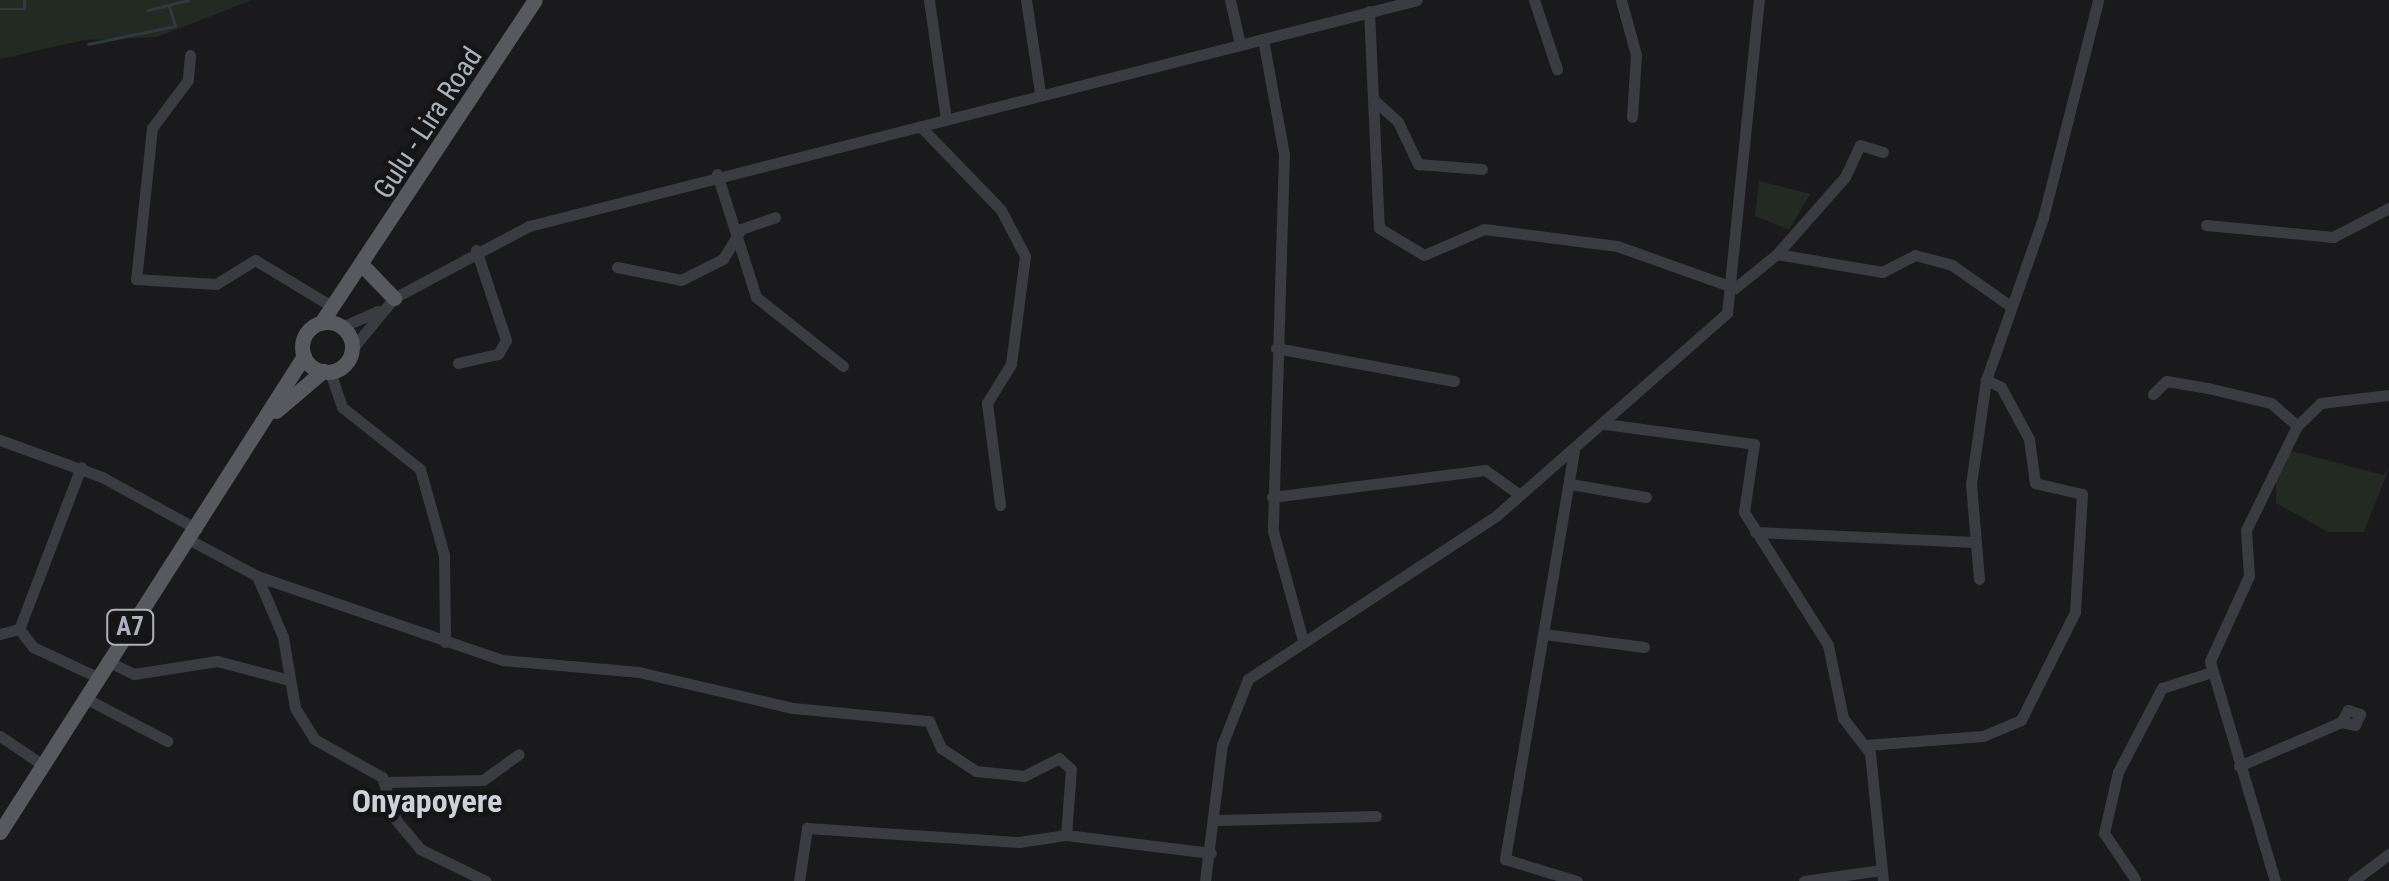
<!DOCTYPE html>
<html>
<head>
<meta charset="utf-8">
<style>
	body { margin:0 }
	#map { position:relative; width:2389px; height:881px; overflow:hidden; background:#1a1a1c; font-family:"Roboto Condensed",sans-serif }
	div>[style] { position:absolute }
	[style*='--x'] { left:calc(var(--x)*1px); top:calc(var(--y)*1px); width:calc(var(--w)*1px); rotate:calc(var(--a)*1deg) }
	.green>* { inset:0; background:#222a22 }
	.stream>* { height:2.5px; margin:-1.25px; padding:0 1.25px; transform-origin:1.25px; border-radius:1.25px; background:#30393f }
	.minor>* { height:11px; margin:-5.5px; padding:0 5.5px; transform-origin:5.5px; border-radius:5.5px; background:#3b3c41 }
	.major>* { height:15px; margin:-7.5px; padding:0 7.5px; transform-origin:7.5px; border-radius:7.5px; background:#57595f }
	.major>.ring { margin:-7.5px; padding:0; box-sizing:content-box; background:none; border:15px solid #57595f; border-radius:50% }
	span { translate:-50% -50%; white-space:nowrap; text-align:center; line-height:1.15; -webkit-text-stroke:9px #151517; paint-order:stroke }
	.shield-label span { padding:2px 8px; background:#151517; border:2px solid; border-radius:8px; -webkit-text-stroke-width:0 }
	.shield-label { font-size:25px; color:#adb2ba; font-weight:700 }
	.street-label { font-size:28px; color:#adb2ba }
	.quarter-label { font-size:32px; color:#ced1d7; font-weight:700 }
</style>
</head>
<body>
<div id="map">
	<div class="green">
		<i style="clip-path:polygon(0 0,252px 0,157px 37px,84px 40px,0 59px)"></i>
		<i style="clip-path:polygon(1759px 181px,1810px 194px,1789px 230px,1755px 216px)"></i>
		<i style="clip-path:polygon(2292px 451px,2383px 475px,2389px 468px,2364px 532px,2328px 532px,2276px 503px,2276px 470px)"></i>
	</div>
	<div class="stream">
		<i style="--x:0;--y:9;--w:24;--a:0"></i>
		<i style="--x:24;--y:9;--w:9;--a:-90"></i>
		<i style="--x:148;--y:10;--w:41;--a:-14"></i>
		<i style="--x:88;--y:44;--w:89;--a:-11.7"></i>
		<i style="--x:175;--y:26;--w:21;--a:-107"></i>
	</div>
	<div class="minor">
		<i style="--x:929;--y:0;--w:120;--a:81.9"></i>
		<i style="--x:1026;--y:0;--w:94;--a:81.4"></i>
		<i style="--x:1230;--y:0;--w:45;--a:77.2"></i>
		<i style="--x:1534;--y:0;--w:73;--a:71.6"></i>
		<i style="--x:1621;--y:0;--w:57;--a:74.7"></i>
		<i style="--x:1636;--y:55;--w:62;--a:93.7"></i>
		<i style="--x:1369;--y:11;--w:217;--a:87.4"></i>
		<i style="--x:1379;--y:228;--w:52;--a:31"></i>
		<i style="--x:1424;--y:255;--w:65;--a:-23.4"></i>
		<i style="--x:1484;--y:229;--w:134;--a:7.3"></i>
		<i style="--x:1617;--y:246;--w:125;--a:19.6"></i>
		<i style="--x:1735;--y:288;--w:54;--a:-39"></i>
		<i style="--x:1777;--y:254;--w:107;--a:9.7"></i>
		<i style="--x:1882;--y:272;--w:37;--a:-27"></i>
		<i style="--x:1915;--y:255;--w:38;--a:15"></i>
		<i style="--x:1952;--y:265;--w:70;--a:35.1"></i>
		<i style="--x:1263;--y:39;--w:117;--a:79.7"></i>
		<i style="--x:1284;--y:154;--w:377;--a:91.7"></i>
		<i style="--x:1273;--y:531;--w:110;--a:74.7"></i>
		<i style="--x:190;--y:55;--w:25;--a:95"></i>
		<i style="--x:188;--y:80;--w:60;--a:126.9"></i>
		<i style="--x:152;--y:128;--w:152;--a:96"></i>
		<i style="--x:136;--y:279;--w:80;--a:3.6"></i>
		<i style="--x:216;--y:284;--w:46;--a:-31.6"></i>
		<i style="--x:255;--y:260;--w:91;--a:31.1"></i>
		<i style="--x:1375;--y:101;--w:31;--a:42"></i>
		<i style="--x:1398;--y:122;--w:47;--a:64.5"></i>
		<i style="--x:1418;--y:164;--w:64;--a:4.5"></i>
		<i style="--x:920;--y:126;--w:117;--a:46"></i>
		<i style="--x:1001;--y:210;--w:52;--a:62.4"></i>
		<i style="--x:1025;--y:256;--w:109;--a:97.4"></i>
		<i style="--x:1011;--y:364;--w:46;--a:121.6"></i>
		<i style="--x:987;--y:403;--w:103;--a:82.7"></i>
		<i style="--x:717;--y:174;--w:129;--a:72.4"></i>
		<i style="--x:756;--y:297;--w:111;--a:38.4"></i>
		<i style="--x:2206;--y:225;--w:128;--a:5.4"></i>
		<i style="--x:2333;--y:237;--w:63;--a:-27.4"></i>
		<i style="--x:1777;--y:254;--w:103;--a:-48.6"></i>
		<i style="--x:1845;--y:177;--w:35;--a:-65"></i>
		<i style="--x:1860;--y:145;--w:24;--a:17"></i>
		<i style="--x:617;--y:267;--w:65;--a:11.5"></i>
		<i style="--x:681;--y:280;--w:47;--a:-26.6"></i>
		<i style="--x:723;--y:259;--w:35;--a:-59"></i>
		<i style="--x:741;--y:229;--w:36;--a:-19"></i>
		<i style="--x:342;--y:327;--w:39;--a:-24"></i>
		<i style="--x:1276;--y:348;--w:181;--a:10.5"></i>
		<i style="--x:352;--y:349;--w:66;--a:-50.5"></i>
		<i style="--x:394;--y:298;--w:153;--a:-28.1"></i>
		<i style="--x:529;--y:226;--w:916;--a:-14.28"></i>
		<i style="--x:458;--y:363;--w:41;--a:-12.7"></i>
		<i style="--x:498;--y:354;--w:16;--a:-60"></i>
		<i style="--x:506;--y:340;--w:95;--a:-108.4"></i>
		<i style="--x:330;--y:372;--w:37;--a:71"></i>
		<i style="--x:342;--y:407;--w:100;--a:38.5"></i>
		<i style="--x:420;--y:469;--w:89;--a:74.4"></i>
		<i style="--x:444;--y:555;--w:87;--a:89.3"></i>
		<i style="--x:2153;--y:394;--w:18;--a:-45"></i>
		<i style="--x:2166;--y:381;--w:43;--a:9.5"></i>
		<i style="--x:2208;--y:388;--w:65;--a:13.4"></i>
		<i style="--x:2271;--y:403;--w:35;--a:41"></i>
		<i style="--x:1605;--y:424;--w:150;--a:7.6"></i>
		<i style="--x:1754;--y:444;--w:69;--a:98.4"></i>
		<i style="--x:1744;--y:512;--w:157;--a:57.7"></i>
		<i style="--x:1828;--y:645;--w:75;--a:78.4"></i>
		<i style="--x:1843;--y:718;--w:44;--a:52.4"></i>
		<i style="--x:1870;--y:753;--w:129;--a:84.2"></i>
		<i style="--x:0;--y:440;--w:109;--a:19.9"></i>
		<i style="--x:102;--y:477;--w:108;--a:28.7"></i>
		<i style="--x:1574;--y:451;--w:414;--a:99.6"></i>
		<i style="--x:1505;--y:859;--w:75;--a:17"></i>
		<i style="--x:81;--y:467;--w:173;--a:110.9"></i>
		<i style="--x:19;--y:629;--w:23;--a:52"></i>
		<i style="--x:33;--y:647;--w:71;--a:25.1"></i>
		<i style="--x:1570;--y:484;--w:77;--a:9.7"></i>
		<i style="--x:1272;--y:497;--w:215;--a:-7.2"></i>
		<i style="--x:1485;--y:470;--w:43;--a:35.5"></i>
		<i style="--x:1755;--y:532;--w:220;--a:2.6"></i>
		<i style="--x:190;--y:540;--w:76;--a:28.2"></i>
		<i style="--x:257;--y:576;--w:259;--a:18.9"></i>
		<i style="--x:502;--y:660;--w:138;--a:5"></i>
		<i style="--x:639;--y:672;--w:158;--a:13.2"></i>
		<i style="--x:793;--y:708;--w:137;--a:5.5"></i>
		<i style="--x:929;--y:721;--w:30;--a:66"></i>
		<i style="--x:941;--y:748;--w:42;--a:33.3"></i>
		<i style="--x:976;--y:771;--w:48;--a:5.9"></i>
		<i style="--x:1024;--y:776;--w:39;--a:-27"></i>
		<i style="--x:1059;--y:758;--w:16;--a:43"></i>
		<i style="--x:1071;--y:769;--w:66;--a:94.3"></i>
		<i style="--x:257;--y:576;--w:66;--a:66.9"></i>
		<i style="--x:283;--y:637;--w:72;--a:80.4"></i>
		<i style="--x:295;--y:708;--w:36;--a:58"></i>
		<i style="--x:314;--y:739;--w:78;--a:29.2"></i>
		<i style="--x:382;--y:777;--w:45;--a:72"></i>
		<i style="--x:396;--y:820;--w:38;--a:50"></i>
		<i style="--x:420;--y:849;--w:73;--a:25.9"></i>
		<i style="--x:1979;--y:579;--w:95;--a:-94.8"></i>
		<i style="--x:1971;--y:484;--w:105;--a:-81.8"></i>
		<i style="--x:0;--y:634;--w:20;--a:-15"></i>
		<i style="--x:1544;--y:634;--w:101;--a:7.4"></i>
		<i style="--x:107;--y:661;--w:30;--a:26"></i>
		<i style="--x:134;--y:674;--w:84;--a:-8.9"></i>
		<i style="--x:217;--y:661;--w:74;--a:14.8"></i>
		<i style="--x:85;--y:698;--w:93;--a:27.7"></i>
		<i style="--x:0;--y:736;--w:52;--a:34"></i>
		<i style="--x:1866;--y:745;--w:117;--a:-4.4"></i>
		<i style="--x:1983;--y:736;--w:41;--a:-22.8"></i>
		<i style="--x:2021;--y:720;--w:121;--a:-63.4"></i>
		<i style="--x:2075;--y:612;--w:118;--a:-86.6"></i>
		<i style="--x:2082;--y:494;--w:48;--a:-166.8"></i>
		<i style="--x:2035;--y:483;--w:44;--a:-97.8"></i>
		<i style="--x:2029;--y:439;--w:59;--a:-118.3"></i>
		<i style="--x:2001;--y:387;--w:17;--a:-155"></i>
		<i style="--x:1986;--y:380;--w:172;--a:-70.6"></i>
		<i style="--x:2043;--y:218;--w:225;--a:-75.8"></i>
		<i style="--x:2239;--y:766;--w:111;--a:-23.3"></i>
		<i style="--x:2341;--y:722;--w:14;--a:12"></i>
		<i style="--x:2355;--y:725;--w:12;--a:-66"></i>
		<i style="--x:2360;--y:714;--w:13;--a:-162"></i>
		<i style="--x:2348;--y:710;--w:14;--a:120"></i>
		<i style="--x:386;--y:782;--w:97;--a:-1.2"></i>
		<i style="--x:483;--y:780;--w:44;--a:-35.8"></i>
		<i style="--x:1216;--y:820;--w:160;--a:-1.4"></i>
		<i style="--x:2135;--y:879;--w:55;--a:-124"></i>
		<i style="--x:2104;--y:833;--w:63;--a:-77.1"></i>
		<i style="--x:2118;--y:772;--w:95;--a:-62.4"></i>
		<i style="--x:2162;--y:688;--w:49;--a:-17.7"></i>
		<i style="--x:799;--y:881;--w:54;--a:-81.4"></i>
		<i style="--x:807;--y:828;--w:212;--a:3.8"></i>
		<i style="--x:1019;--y:842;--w:48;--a:-8.5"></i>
		<i style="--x:1066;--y:835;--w:146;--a:7.1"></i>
		<i style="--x:1205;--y:881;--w:137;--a:-82.9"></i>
		<i style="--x:1222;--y:745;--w:71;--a:-68.5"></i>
		<i style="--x:1248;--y:679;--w:297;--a:-33.3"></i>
		<i style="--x:1496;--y:516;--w:308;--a:-41.3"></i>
		<i style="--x:1727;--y:313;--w:315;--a:-84.2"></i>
		<i style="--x:1804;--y:881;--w:78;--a:-8.1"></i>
		<i style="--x:2275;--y:881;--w:229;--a:-106.5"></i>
		<i style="--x:2210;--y:661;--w:94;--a:-65.4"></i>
		<i style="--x:2249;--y:576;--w:46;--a:-93.7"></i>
		<i style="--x:2246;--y:530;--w:116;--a:-63.9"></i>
		<i style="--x:2297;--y:426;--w:33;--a:-44"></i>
		<i style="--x:2321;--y:403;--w:68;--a:-6.7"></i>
		<i style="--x:2353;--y:881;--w:45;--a:-36.9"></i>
	</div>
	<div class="major">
		<i style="--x:365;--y:268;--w:42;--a:46"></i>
		<i class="ring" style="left:302px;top:322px;width:35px;height:35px"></i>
		<i style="--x:321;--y:323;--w:387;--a:-56.5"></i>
		<i style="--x:276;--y:411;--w:62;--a:-40.4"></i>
		<i style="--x:0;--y:832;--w:565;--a:-57.44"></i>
	</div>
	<div class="shield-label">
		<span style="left:130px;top:627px">A7</span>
	</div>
	<div class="street-label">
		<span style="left:428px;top:123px;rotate:-57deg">Gulu - Lira Road</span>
	</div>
	<div class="quarter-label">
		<span style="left:427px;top:801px">Onyapoyere</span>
	</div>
</div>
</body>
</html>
